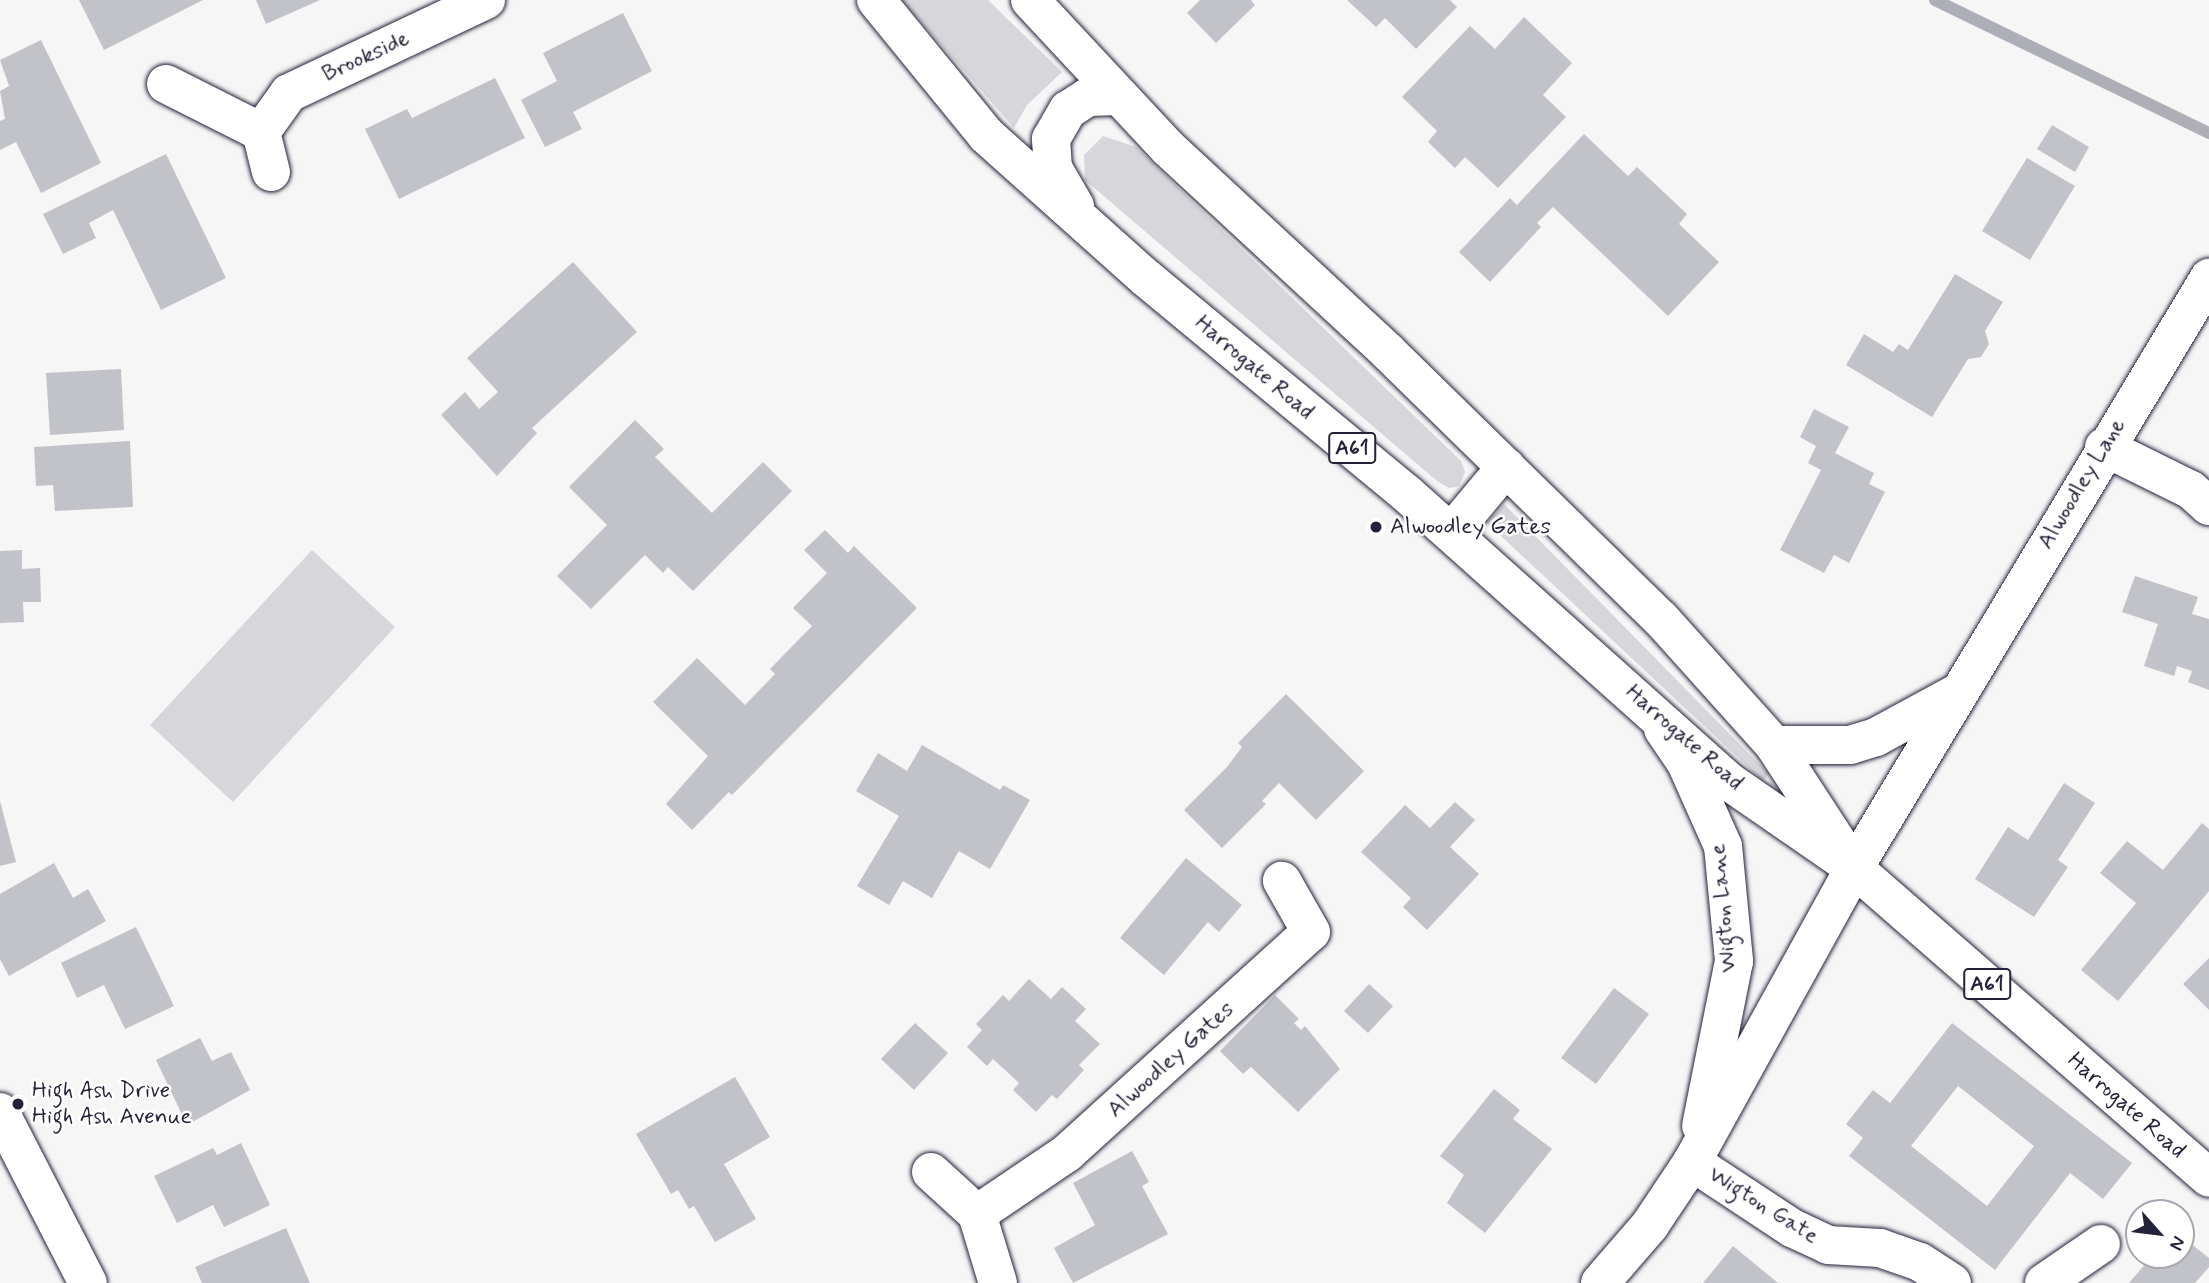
<!DOCTYPE html>
<html>
<head>
<meta charset="utf-8">
<style>
	body { margin:0 }
	#map { position:relative; width:2209px; height:1283px; overflow:hidden; background:#f6f6f7; font-family:Mynerve,sans-serif }
	div>[style] { position:absolute }
	[style*='--x'] { left:calc(var(--x)*1px); top:calc(var(--y)*1px); width:calc(var(--w)*1px); rotate:calc(var(--a)*1deg) }
	.green>* { inset:0; background:#d7d7db }
	.stream>* { height:12px; margin:-6px; padding:0 6px; transform-origin:6px; border-radius:6px; background:#aeaeb7 }
	.building>* { inset:0; background:#c2c2c9 }
	.roads { filter:drop-shadow(0 0 2px #22223b) drop-shadow(0 0 2px #22223b) }
	.minor>* { height:38px; margin:-19px; padding:0 19px; transform-origin:19px; border-radius:19px; background:#fff }
	.highway>* { height:38px; margin:-19px; padding:0 19px; transform-origin:19px; border-radius:19px; background:#fff }
	.dots>* { width:19px; height:19px; translate:-50% -50%; box-sizing:border-box; border:4px solid #fff; border-radius:50% }
	span { translate:-50% -50%; white-space:nowrap; text-align:center; line-height:1.15; -webkit-text-stroke:5px #fff; paint-order:stroke }
	.shield-label span { padding:2px 5px; background:#fff; border:2px solid; border-radius:5px; -webkit-text-stroke-width:0 }
	.shield-label { font-size:21px; color:#22223b; font-weight:700 }
	.street-label { font-size:23px; color:#22223b }
	.poi-label { font-size:23px; color:#22223b }
	.left { translate:0 -50%; text-align:left }
	.north { position:absolute; left:2125px; top:1199px; width:70px; height:70px; box-sizing:border-box; background:#fff; border:2px solid #a7a7b1; border-radius:50%; rotate:118deg; font-size:19px; font-weight:700; line-height:28px; text-align:center; color:#22223b }
	.north::after { content:''; display:block; margin:auto; width:24px; height:32px; background:#22223b; clip-path:polygon(50% 0,100% 100%,50% 72%,0 100%) }
</style>
</head>
<body>
<div id="map">
	<div class="green">
		<i style="clip-path:polygon(902px 0,988px 0,1062px 72px,1027px 105px,1014px 128px)"></i>
		<i style="clip-path:polygon(1103px 136px,1136px 147px,1461px 461px,1465px 472px,1459px 486px,1449px 488px,1437px 481px,1085px 180px,1084px 155px)"></i>
		<i style="clip-path:polygon(1504px 504px,1769px 774px,1763px 781px,1487px 523px)"></i>
		<i style="clip-path:polygon(312px 550px,395px 627px,233px 802px,150px 725px)"></i>
	</div>
	<div class="stream">
		<i style="--x:1935;--y:0;--w:305;--a:25.9"></i>
	</div>
	<div class="building">
		<i style="clip-path:polygon(79px 0,203px 0,104px 50px)"></i>
		<i style="clip-path:polygon(256px 0,320px 0,266px 24px)"></i>
		<i style="clip-path:polygon(1200px 0,1251px 0,1255px 5px,1216px 43px,1187px 13px)"></i>
		<i style="clip-path:polygon(1347px 0,1450px 0,1457px 7px,1416px 49px,1385px 18px,1376px 27px)"></i>
		<i style="clip-path:polygon(623px 13px,652px 71px,573px 112px,582px 129px,545px 147px,521px 100px,557px 81px,543px 53px)"></i>
		<i style="clip-path:polygon(1524px 17px,1572px 63px,1543px 95px,1566px 117px,1498px 188px,1465px 157px,1455px 168px,1428px 142px,1437px 131px,1402px 97px,1470px 26px,1495px 49px)"></i>
		<i style="clip-path:polygon(41px 40px,101px 163px,41px 193px,16px 142px,0 150px,0 121px,5px 119px,0 91px,9px 86px,0 60px)"></i>
		<i style="clip-path:polygon(495px 78px,525px 138px,399px 199px,365px 129px,407px 109px,412px 118px)"></i>
		<i style="clip-path:polygon(2052px 125px,2089px 147px,2075px 172px,2037px 149px)"></i>
		<i style="clip-path:polygon(1584px 134px,1628px 176px,1637px 167px,1687px 214px,1679px 224px,1719px 262px,1668px 316px,1553px 207px,1537px 223px,1541px 227px,1490px 282px,1459px 252px,1510px 198px,1517px 205px)"></i>
		<i style="clip-path:polygon(166px 154px,226px 278px,161px 310px,113px 210px,89px 223px,96px 238px,63px 254px,43px 214px)"></i>
		<i style="clip-path:polygon(2027px 158px,2075px 186px,2030px 260px,1982px 231px)"></i>
		<i style="clip-path:polygon(573px 262px,637px 332px,532px 428px,537px 433px,497px 476px,441px 415px,465px 392px,479px 409px,498px 392px,467px 358px)"></i>
		<i style="clip-path:polygon(1955px 274px,2003px 302px,1985px 331px,1989px 344px,1981px 357px,1968px 359px,1932px 417px,1846px 365px,1864px 334px,1893px 352px,1899px 344px,1908px 350px)"></i>
		<i style="clip-path:polygon(121px 369px,124px 430px,50px 435px,46px 373px)"></i>
		<i style="clip-path:polygon(1814px 409px,1849px 427px,1835px 453px,1874px 473px,1869px 484px,1885px 492px,1849px 563px,1834px 555px,1824px 573px,1780px 550px,1821px 470px,1808px 463px,1816px 446px,1800px 437px)"></i>
		<i style="clip-path:polygon(635px 420px,664px 449px,655px 457px,712px 513px,763px 462px,792px 491px,693px 591px,668px 567px,663px 573px,645px 555px,591px 609px,557px 576px,607px 525px,569px 487px)"></i>
		<i style="clip-path:polygon(130px 441px,133px 507px,55px 511px,53px 485px,36px 486px,34px 447px)"></i>
		<i style="clip-path:polygon(825px 530px,848px 553px,854px 546px,917px 608px,732px 795px,729px 792px,692px 830px,666px 804px,708px 756px,653px 702px,697px 658px,745px 705px,775px 674px,770px 669px,812px 626px,793px 608px,827px 573px,804px 550px)"></i>
		<i style="clip-path:polygon(22px 550px,22px 569px,40px 568px,41px 602px,23px 602px,24px 622px,0 623px,0 551px)"></i>
		<i style="clip-path:polygon(2135px 576px,2198px 597px,2192px 614px,2209px 619px,2209px 690px,2188px 682px,2192px 671px,2177px 666px,2174px 676px,2144px 666px,2158px 624px,2122px 612px)"></i>
		<i style="clip-path:polygon(1286px 694px,1364px 771px,1316px 820px,1279px 783px,1262px 801px,1266px 804px,1222px 848px,1184px 810px,1227px 767px,1242px 747px,1238px 743px)"></i>
		<i style="clip-path:polygon(922px 745px,1000px 790px,1003px 785px,1030px 800px,990px 869px,959px 851px,932px 898px,903px 881px,889px 905px,857px 886px,899px 816px,856px 791px,878px 753px,907px 771px)"></i>
		<i style="clip-path:polygon(2064px 783px,2095px 803px,2058px 860px,2068px 867px,2034px 917px,1975px 879px,2008px 827px,2028px 840px)"></i>
		<i style="clip-path:polygon(0 801px,16px 862px,0 866px)"></i>
		<i style="clip-path:polygon(1455px 802px,1475px 820px,1450px 847px,1479px 874px,1427px 930px,1403px 907px,1411px 898px,1361px 852px,1405px 805px,1430px 828px)"></i>
		<i style="clip-path:polygon(2202px 823px,2209px 829px,2209px 891px,2118px 1001px,2081px 970px,2136px 903px,2100px 873px,2127px 841px,2163px 870px)"></i>
		<i style="clip-path:polygon(1186px 858px,1242px 905px,1219px 932px,1208px 922px,1164px 975px,1120px 938px)"></i>
		<i style="clip-path:polygon(54px 863px,73px 898px,88px 889px,106px 921px,9px 976px,0 959px,0 894px)"></i>
		<i style="clip-path:polygon(136px 927px,174px 1006px,125px 1029px,104px 985px,77px 998px,61px 963px)"></i>
		<i style="clip-path:polygon(2209px 958px,2209px 1010px,2183px 984px)"></i>
		<i style="clip-path:polygon(1029px 979px,1051px 999px,1062px 987px,1086px 1009px,1075px 1021px,1100px 1044px,1079px 1065px,1084px 1070px,1057px 1099px,1052px 1095px,1036px 1112px,1013px 1090px,1019px 1083px,993px 1059px,987px 1066px,967px 1047px,982px 1030px,976px 1024px,1003px 995px,1009px 1001px)"></i>
		<i style="clip-path:polygon(1369px 984px,1393px 1006px,1368px 1033px,1344px 1011px)"></i>
		<i style="clip-path:polygon(1614px 988px,1649px 1014px,1596px 1084px,1561px 1058px)"></i>
		<i style="clip-path:polygon(1275px 995px,1299px 1019px,1294px 1023px,1301px 1030px,1305px 1026px,1340px 1069px,1298px 1112px,1251px 1067px,1243px 1074px,1220px 1051px)"></i>
		<i style="clip-path:polygon(915px 1023px,948px 1053px,914px 1090px,881px 1059px)"></i>
		<i style="clip-path:polygon(evenodd,1952px 1023px,2132px 1163px,2103px 1199px,2070px 1173px,1995px 1270px,1849px 1156px,1863px 1138px,1846px 1124px,1873px 1090px,1890px 1103px,1952px 1023px,1958px 1086px,2034px 1146px,1987px 1206px,1911px 1146px,1958px 1086px)"></i>
		<i style="clip-path:polygon(200px 1038px,212px 1061px,231px 1052px,250px 1090px,187px 1125px,156px 1060px)"></i>
		<i style="clip-path:polygon(735px 1077px,770px 1137px,724px 1164px,756px 1219px,715px 1242px,694px 1206px,689px 1209px,678px 1190px,671px 1194px,636px 1134px)"></i>
		<i style="clip-path:polygon(1494px 1089px,1520px 1110px,1513px 1119px,1552px 1149px,1485px 1233px,1447px 1203px,1464px 1175px,1440px 1156px)"></i>
		<i style="clip-path:polygon(241px 1143px,270px 1205px,224px 1227px,213px 1205px,177px 1223px,154px 1176px,213px 1148px,217px 1155px)"></i>
		<i style="clip-path:polygon(1132px 1151px,1149px 1182px,1142px 1186px,1168px 1234px,1073px 1283px,1054px 1248px,1095px 1225px,1073px 1183px)"></i>
		<i style="clip-path:polygon(286px 1228px,310px 1283px,202px 1283px,195px 1267px)"></i>
		<i style="clip-path:polygon(2181px 1236px,2209px 1258px,2209px 1267px,2195px 1283px,2129px 1283px,2153px 1255px,2181px 1255px)"></i>
		<i style="clip-path:polygon(1733px 1246px,1778px 1283px,1703px 1283px)"></i>
	</div>
	<div class="roads">
		<div class="minor">
			<i style="--x:166;--y:84;--w:106;--a:26.8"></i>
			<i style="--x:271;--y:172;--w:41;--a:-104"></i>
			<i style="--x:261;--y:132;--w:48;--a:-54.3"></i>
			<i style="--x:289;--y:93;--w:218;--a:-25.3"></i>
			<i style="--x:2104;--y:447;--w:97;--a:26.3"></i>
			<i style="--x:2191;--y:490;--w:24;--a:42"></i>
			<i style="--x:1663;--y:729;--w:41;--a:55.9"></i>
			<i style="--x:1686;--y:763;--w:91;--a:66"></i>
			<i style="--x:1723;--y:846;--w:116;--a:84.5"></i>
			<i style="--x:1734;--y:961;--w:168;--a:101.3"></i>
			<i style="--x:1774;--y:745;--w:76;--a:0"></i>
			<i style="--x:1850;--y:745;--w:27;--a:-17"></i>
			<i style="--x:1876;--y:737;--w:94;--a:-28.5"></i>
			<i style="--x:0;--y:1112;--w:192;--a:62.8"></i>
			<i style="--x:1692;--y:1162;--w:120;--a:33.4"></i>
			<i style="--x:1792;--y:1228;--w:40;--a:25"></i>
			<i style="--x:1828;--y:1245;--w:52;--a:3.3"></i>
			<i style="--x:1880;--y:1248;--w:42;--a:19.3"></i>
			<i style="--x:1920;--y:1262;--w:38;--a:33"></i>
			<i style="--x:931;--y:1172;--w:62;--a:42.4"></i>
			<i style="--x:977;--y:1214;--w:72;--a:73.1"></i>
			<i style="--x:977;--y:1214;--w:109;--a:-34.1"></i>
			<i style="--x:1067;--y:1153;--w:329;--a:-42.2"></i>
			<i style="--x:1311;--y:932;--w:59;--a:-119.6"></i>
			<i style="--x:1600;--y:1283;--w:77;--a:-49.2"></i>
			<i style="--x:1650;--y:1225;--w:76;--a:-56.3"></i>
			<i style="--x:1692;--y:1162;--w:336;--a:-61.1"></i>
			<i style="--x:1854;--y:868;--w:689;--a:-58.96"></i>
			<i style="--x:2044;--y:1283;--w:69;--a:-34.4"></i>
		</div>
		<div class="highway">
			<i style="--x:876;--y:0;--w:174;--a:50.8"></i>
			<i style="--x:986;--y:135;--w:215;--a:41.8"></i>
			<i style="--x:1146;--y:278;--w:337;--a:39.6"></i>
			<i style="--x:1406;--y:493;--w:432;--a:41.8"></i>
			<i style="--x:1728;--y:781;--w:153;--a:34.6"></i>
			<i style="--x:1854;--y:868;--w:471;--a:41.1"></i>
			<i style="--x:1030;--y:0;--w:202;--a:47"></i>
			<i style="--x:1168;--y:148;--w:300;--a:42.8"></i>
			<i style="--x:1388;--y:352;--w:382;--a:44.4"></i>
			<i style="--x:1661;--y:619;--w:169;--a:48.1"></i>
			<i style="--x:1774;--y:745;--w:126;--a:56.9"></i>
			<i style="--x:1075;--y:206;--w:44;--a:-120.1"></i>
			<i style="--x:1053;--y:168;--w:29;--a:-94"></i>
			<i style="--x:1051;--y:139;--w:34;--a:-60"></i>
			<i style="--x:1068;--y:110;--w:24;--a:-33"></i>
			<i style="--x:1088;--y:97;--w:31;--a:-2"></i>
			<i style="--x:1451;--y:533;--w:86;--a:-50.2"></i>
		</div>
	</div>
	<div class="dots">
		<i style="left:1376px;top:527px;background:#22223b"></i>
		<i style="left:18px;top:1104px;background:#22223b"></i>
	</div>
	<div class="shield-label">
		<span style="left:1352px;top:448px">A61</span>
		<span style="left:1987px;top:984px">A61</span>
	</div>
	<div class="street-label">
		<span style="left:366px;top:57px;rotate:-25deg">Brookside</span>
		<span style="left:1254px;top:368px;rotate:40deg">Harrogate Road</span>
		<span style="left:2082px;top:484px;rotate:-59deg">Alwoodley Lane</span>
		<span style="left:1684px;top:738px;rotate:41deg">Harrogate Road</span>
		<span style="left:1724px;top:908px;rotate:-95deg">Wigton Lane</span>
		<span style="left:1171px;top:1060px;rotate:-42deg">Alwoodley Gates</span>
		<span style="left:2126px;top:1106px;rotate:41deg">Harrogate Road</span>
		<span style="left:1763px;top:1206px;rotate:32deg">Wigton Gate</span>
	</div>
	<div class="poi-label">
		<span class="left" style="left:1390px;top:527px">Alwoodley Gates</span>
		<span class="left" style="left:32px;top:1104px">High Ash Drive<br>High Ash Avenue</span>
	</div>
	<div class="north">N</div>
</div>
</body>
</html>
